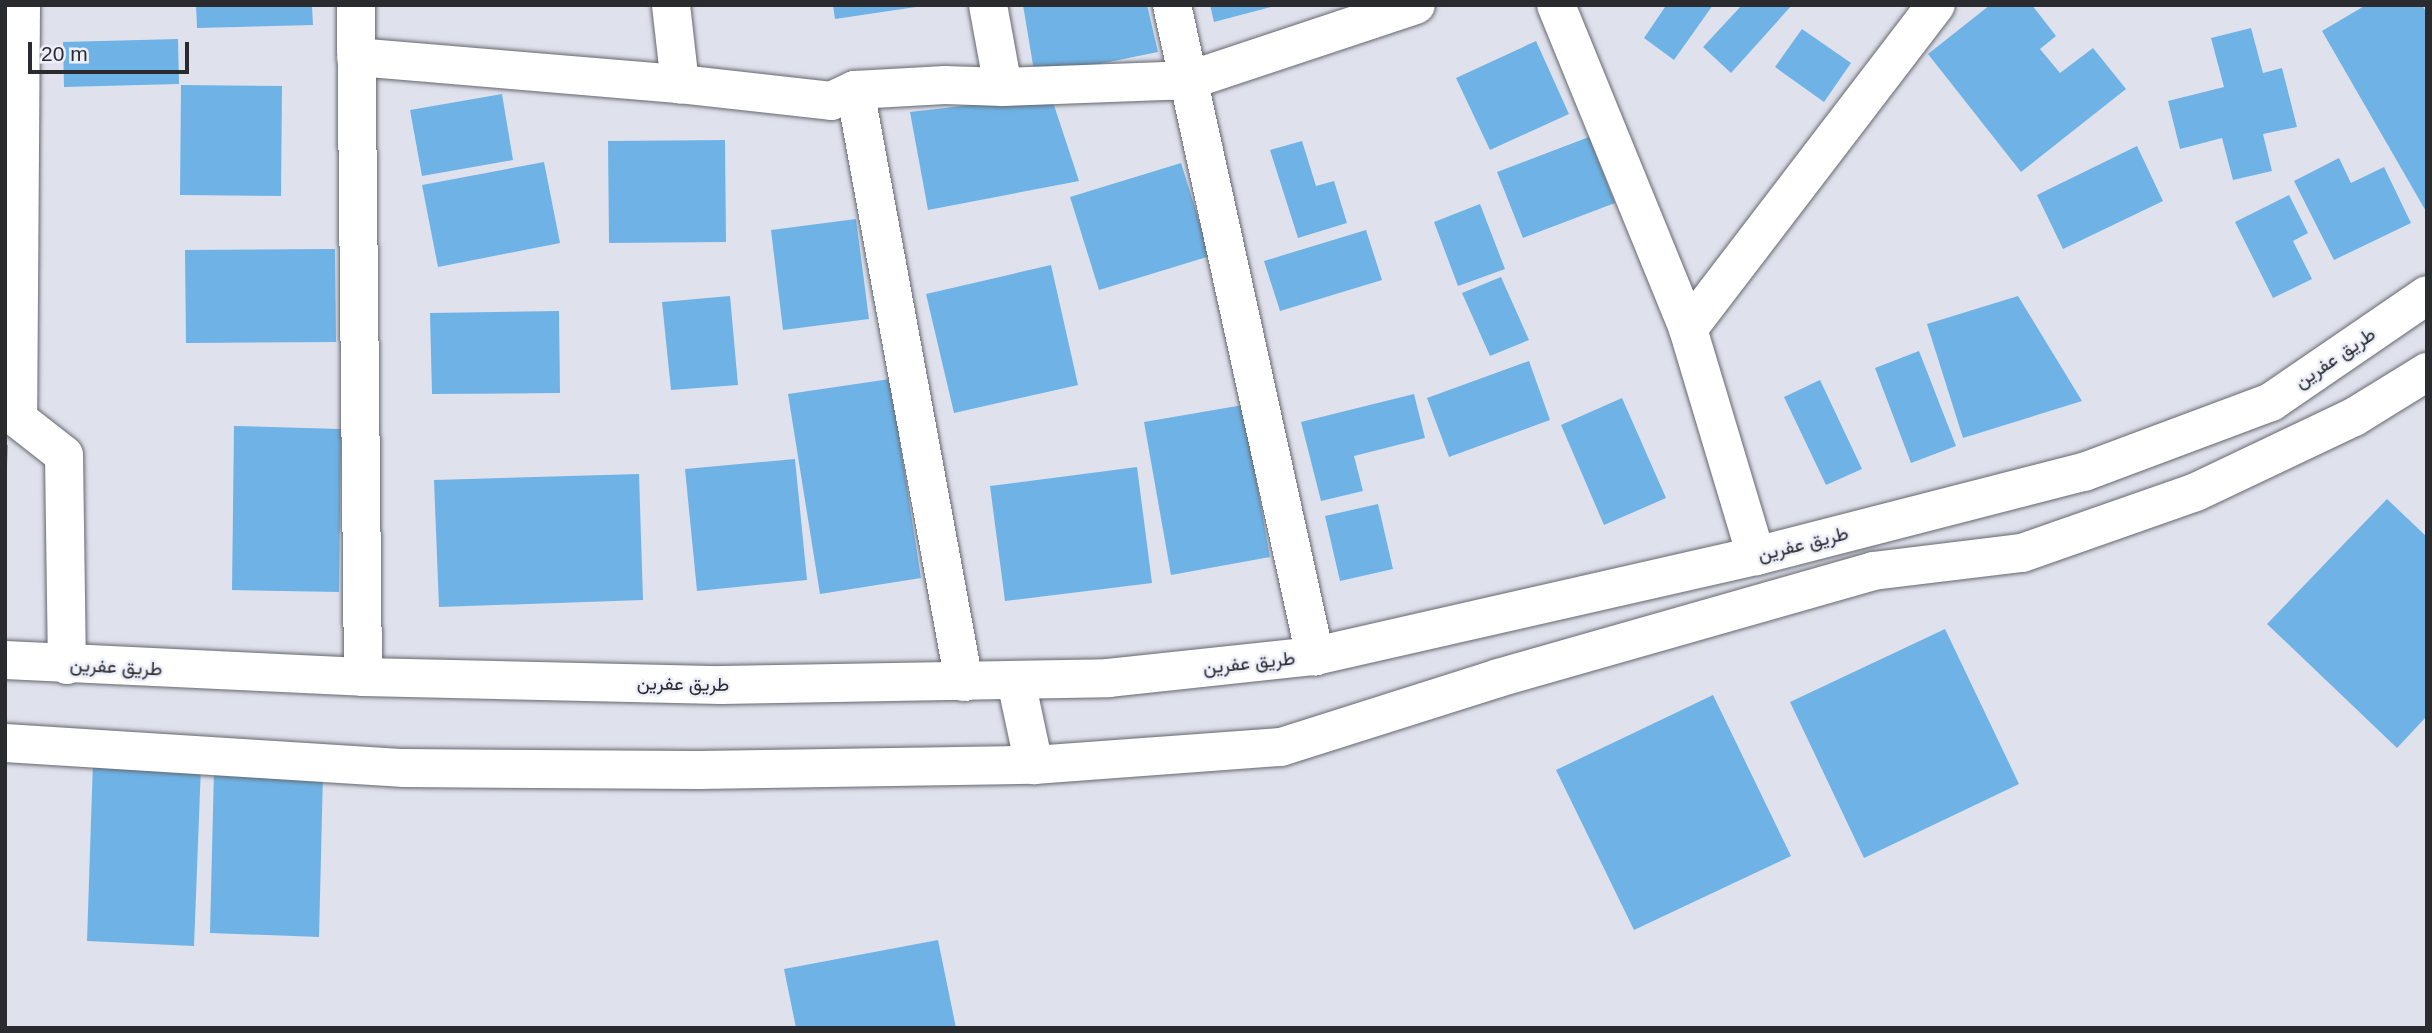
<!DOCTYPE html>
<html>
<head>
<meta charset="utf-8">
<style>
	body { margin:0 }
	#map { position:relative; width:2432px; height:1033px; overflow:hidden; background:#dfe2ec; font-family:Helvetica,Vazirmatn,sans-serif }
	div>[style] { position:absolute }
	[style*='--x'] { left:calc(var(--x)*1px); top:calc(var(--y)*1px); width:calc(var(--w)*1px); rotate:calc(var(--a)*1deg) }
	.building>* { inset:0; background:#6fb3e6 }
	.roads { filter:drop-shadow(0 0 2px #65676f) drop-shadow(0 0 2px #65676f) }
	.minor>* { height:38px; margin:-19px; padding:0 19px; transform-origin:19px; border-radius:19px; background:#fff }
	.primary>* { height:38px; margin:-19px; padding:0 19px; transform-origin:19px; border-radius:19px; background:#fff }
	span { translate:-50% -50%; white-space:nowrap; text-align:center; line-height:1.15; -webkit-text-stroke:5px #eceff9; paint-order:stroke }
	.street-label { font-size:19px; color:#2a2b2f }
	.frame { position:absolute; inset:0; border:7px solid #2a2b2f; pointer-events:none }
	.scale { position:absolute; left:28px; top:42px; width:161px; height:32px; box-sizing:border-box; border:4px solid #2a2b2f; border-top:0; padding-left:9px; font-size:21px; line-height:24px; white-space:nowrap; color:#2a2b2f; -webkit-text-stroke:5px #eceff9; paint-order:stroke }
</style>
</head>
<body>
<div id="map">
	<div class="building">
		<i style="clip-path:polygon(196px 5px,312px 5px,313px 25px,197px 28px)"></i>
		<i style="clip-path:polygon(833px 5px,916px 5px,916px 7px,835px 19px)"></i>
		<i style="clip-path:polygon(1023px 5px,1147px 5px,1158px 52px,1035px 77px)"></i>
		<i style="clip-path:polygon(1210px 5px,1274px 5px,1275px 6px,1214px 22px)"></i>
		<i style="clip-path:polygon(1662px 5px,1713px 5px,1674px 60px,1644px 38px,1665px 7px)"></i>
		<i style="clip-path:polygon(1742px 5px,1792px 5px,1731px 73px,1703px 47px)"></i>
		<i style="clip-path:polygon(1990px 5px,2032px 5px,2056px 36px,2040px 49px,2060px 73px,2093px 48px,2126px 89px,2021px 172px,1928px 54px)"></i>
		<i style="clip-path:polygon(2366px 5px,2422px 5px,2427px 13px,2427px 213px,2322px 31px)"></i>
		<i style="clip-path:polygon(2251px 28px,2263px 73px,2282px 68px,2297px 127px,2263px 134px,2272px 171px,2233px 180px,2222px 138px,2180px 149px,2168px 101px,2224px 87px,2211px 38px)"></i>
		<i style="clip-path:polygon(1802px 29px,1851px 63px,1824px 102px,1775px 67px)"></i>
		<i style="clip-path:polygon(178px 39px,179px 84px,64px 87px,63px 42px)"></i>
		<i style="clip-path:polygon(1536px 41px,1569px 114px,1490px 150px,1456px 78px)"></i>
		<i style="clip-path:polygon(181px 85px,282px 86px,281px 196px,180px 195px)"></i>
		<i style="clip-path:polygon(502px 94px,513px 160px,422px 176px,410px 110px)"></i>
		<i style="clip-path:polygon(1051px 96px,1079px 181px,928px 210px,910px 112px)"></i>
		<i style="clip-path:polygon(1589px 137px,1615px 203px,1523px 238px,1497px 172px)"></i>
		<i style="clip-path:polygon(725px 140px,726px 242px,609px 243px,608px 141px)"></i>
		<i style="clip-path:polygon(1302px 141px,1316px 186px,1334px 181px,1347px 223px,1298px 238px,1270px 150px)"></i>
		<i style="clip-path:polygon(2137px 146px,2163px 201px,2063px 249px,2037px 195px)"></i>
		<i style="clip-path:polygon(2339px 158px,2351px 183px,2384px 167px,2411px 223px,2334px 260px,2294px 181px)"></i>
		<i style="clip-path:polygon(544px 162px,560px 243px,438px 267px,422px 185px)"></i>
		<i style="clip-path:polygon(1181px 163px,1210px 256px,1099px 290px,1070px 197px)"></i>
		<i style="clip-path:polygon(2289px 195px,2308px 233px,2293px 241px,2312px 279px,2273px 298px,2235px 222px)"></i>
		<i style="clip-path:polygon(1480px 204px,1505px 269px,1458px 286px,1434px 222px)"></i>
		<i style="clip-path:polygon(856px 219px,869px 319px,783px 330px,771px 230px)"></i>
		<i style="clip-path:polygon(1366px 230px,1382px 280px,1280px 311px,1264px 261px)"></i>
		<i style="clip-path:polygon(335px 249px,336px 342px,186px 343px,185px 250px)"></i>
		<i style="clip-path:polygon(1051px 265px,1078px 385px,954px 413px,926px 294px)"></i>
		<i style="clip-path:polygon(1501px 277px,1529px 340px,1490px 356px,1462px 293px)"></i>
		<i style="clip-path:polygon(730px 296px,738px 385px,671px 390px,662px 302px)"></i>
		<i style="clip-path:polygon(2018px 296px,2082px 401px,1963px 438px,1927px 324px)"></i>
		<i style="clip-path:polygon(559px 311px,560px 393px,432px 394px,430px 313px)"></i>
		<i style="clip-path:polygon(1919px 351px,1956px 446px,1911px 463px,1875px 368px)"></i>
		<i style="clip-path:polygon(1529px 361px,1550px 420px,1449px 457px,1427px 398px)"></i>
		<i style="clip-path:polygon(890px 379px,921px 578px,820px 594px,788px 394px)"></i>
		<i style="clip-path:polygon(1820px 380px,1862px 469px,1826px 485px,1784px 397px)"></i>
		<i style="clip-path:polygon(1414px 394px,1425px 438px,1354px 456px,1363px 491px,1321px 501px,1301px 422px)"></i>
		<i style="clip-path:polygon(1622px 398px,1666px 498px,1604px 525px,1561px 425px)"></i>
		<i style="clip-path:polygon(1243px 405px,1270px 557px,1171px 575px,1144px 422px)"></i>
		<i style="clip-path:polygon(234px 426px,341px 429px,339px 592px,232px 590px)"></i>
		<i style="clip-path:polygon(5px 445px,8px 445px,7px 467px,5px 467px)"></i>
		<i style="clip-path:polygon(795px 459px,807px 580px,697px 591px,685px 469px)"></i>
		<i style="clip-path:polygon(1137px 467px,1152px 583px,1005px 601px,990px 486px)"></i>
		<i style="clip-path:polygon(639px 474px,643px 600px,439px 607px,434px 480px)"></i>
		<i style="clip-path:polygon(2387px 499px,2427px 537px,2427px 716px,2397px 748px,2267px 624px)"></i>
		<i style="clip-path:polygon(1378px 504px,1393px 569px,1340px 581px,1325px 516px)"></i>
		<i style="clip-path:polygon(1945px 629px,2019px 784px,1864px 858px,1790px 702px)"></i>
		<i style="clip-path:polygon(1713px 695px,1791px 856px,1634px 930px,1556px 770px)"></i>
		<i style="clip-path:polygon(93px 761px,201px 766px,194px 946px,87px 941px)"></i>
		<i style="clip-path:polygon(214px 769px,323px 773px,319px 937px,210px 933px)"></i>
		<i style="clip-path:polygon(938px 940px,956px 1028px,796px 1028px,784px 969px)"></i>
	</div>
	<div class="roads">
		<div class="minor">
			<i style="--x:21;--y:5;--w:414;--a:90.4"></i>
			<i style="--x:18;--y:419;--w:58;--a:38"></i>
			<i style="--x:64;--y:455;--w:210;--a:89.2"></i>
			<i style="--x:356;--y:5;--w:672;--a:89.4"></i>
			<i style="--x:671;--y:5;--w:80;--a:83.5"></i>
			<i style="--x:680;--y:84;--w:152;--a:6.4"></i>
			<i style="--x:831;--y:101;--w:26;--a:-25"></i>
			<i style="--x:855;--y:90;--w:90;--a:-3.2"></i>
			<i style="--x:945;--y:85;--w:58;--a:2"></i>
			<i style="--x:1003;--y:87;--w:187;--a:-2.1"></i>
			<i style="--x:1190;--y:80;--w:238;--a:-18.4"></i>
			<i style="--x:988;--y:5;--w:83;--a:79.6"></i>
			<i style="--x:1172;--y:5;--w:667;--a:77.61"></i>
			<i style="--x:1556;--y:5;--w:350;--a:67.8"></i>
			<i style="--x:1688;--y:329;--w:237;--a:73.3"></i>
			<i style="--x:356;--y:57;--w:325;--a:4.8"></i>
			<i style="--x:855;--y:90;--w:602;--a:79.57"></i>
			<i style="--x:1688;--y:329;--w:408;--a:-52.6"></i>
		</div>
		<div class="primary">
			<i style="--x:5;--y:660;--w:358;--a:2.7"></i>
			<i style="--x:363;--y:677;--w:358;--a:1.3"></i>
			<i style="--x:721;--y:685;--w:387;--a:-1"></i>
			<i style="--x:1108;--y:678;--w:208;--a:-6.1"></i>
			<i style="--x:1315;--y:656;--w:452;--a:-12.8"></i>
			<i style="--x:1756;--y:556;--w:339;--a:-14.4"></i>
			<i style="--x:2084;--y:472;--w:200;--a:-20.5"></i>
			<i style="--x:2271;--y:402;--w:189;--a:-34.4"></i>
			<i style="--x:1016;--y:681;--w:86;--a:77.9"></i>
			<i style="--x:5;--y:743;--w:400;--a:3.6"></i>
			<i style="--x:404;--y:768;--w:295;--a:0.4"></i>
			<i style="--x:699;--y:770;--w:335;--a:-0.9"></i>
			<i style="--x:1034;--y:765;--w:248;--a:-4.2"></i>
			<i style="--x:1281;--y:747;--w:228;--a:-17.6"></i>
			<i style="--x:1498;--y:678;--w:390;--a:-15.9"></i>
			<i style="--x:1873;--y:571;--w:150;--a:-6.9"></i>
			<i style="--x:2022;--y:553;--w:184;--a:-19.3"></i>
			<i style="--x:2196;--y:492;--w:175;--a:-25.4"></i>
			<i style="--x:2354;--y:417;--w:86;--a:-31.7"></i>
		</div>
	</div>
	<div class="street-label">
		<span style="left:2335px;top:358px;rotate:-34deg">طريق عفرين</span>
		<span style="left:1803px;top:544px;rotate:-14deg">طريق عفرين</span>
		<span style="left:1249px;top:663px;rotate:-6deg">طريق عفرين</span>
		<span style="left:116px;top:667px;rotate:3deg">طريق عفرين</span>
		<span style="left:683px;top:684px;rotate:1deg">طريق عفرين</span>
	</div>
	<div class="frame"></div>
	<div class="scale">20 m</div>
</div>
</body>
</html>
